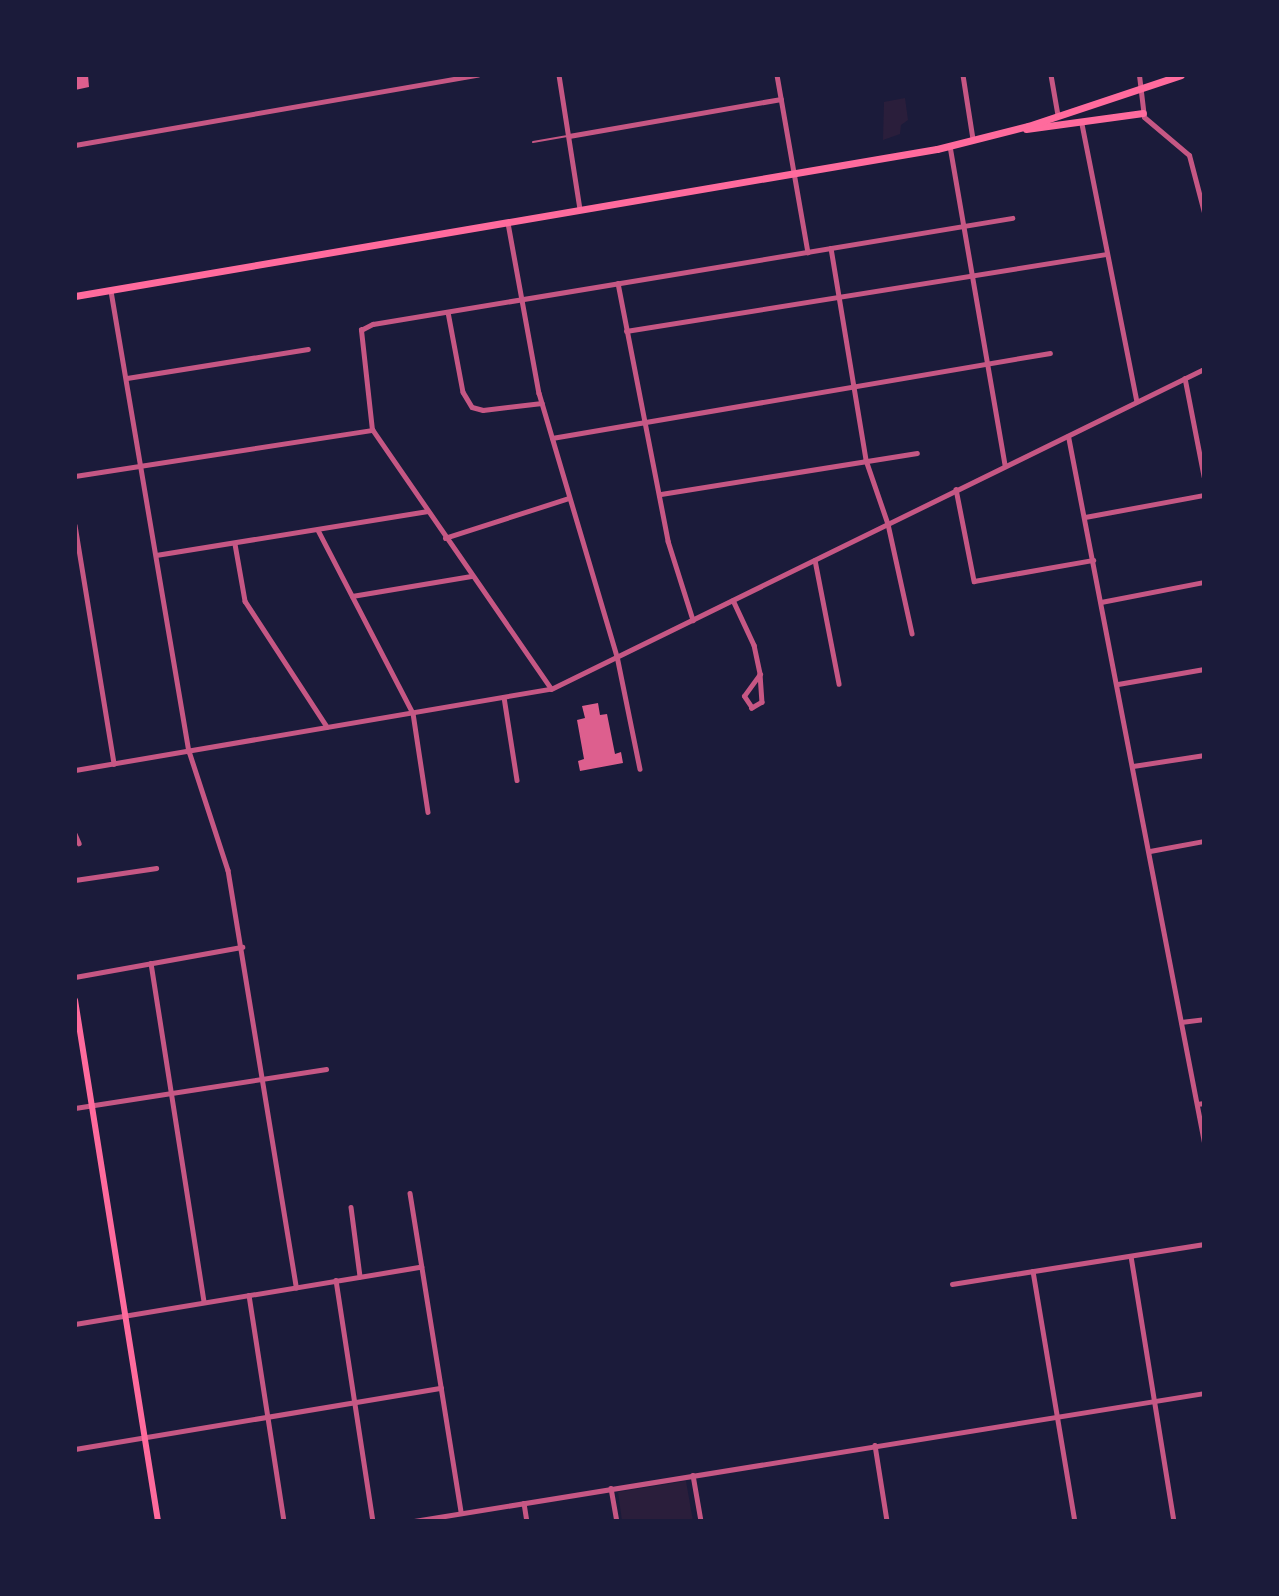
<!DOCTYPE html>
<html>
<head>
<meta charset="utf-8">
<style>
	body { margin:0 }
	#map { position:relative; width:1279px; height:1596px; overflow:hidden; background:#1b1b3a; font-family:"Exo 2",sans-serif }
	div>[style] { position:absolute }
	[style*='--x'] { left:calc(var(--x)*1px); top:calc(var(--y)*1px); width:calc(var(--w)*1px); rotate:calc(var(--a)*1deg) }
	.green>* { inset:0; background:#2a1e3b }
	.building>* { inset:0; background:#dd5f8e }
	.service>* { height:2px; margin:-1px; padding:0 1px; transform-origin:1px; border-radius:1px; background:#c65784 }
	.minor>* { height:4.5px; margin:-2.25px; padding:0 2.25px; transform-origin:2.25px; border-radius:2.25px; background:#c65784 }
	.tertiary>* { height:5px; margin:-2.5px; padding:0 2.5px; transform-origin:2.5px; border-radius:2.5px; background:#c65784 }
	.secondary>* { height:6px; margin:-3px; padding:0 3px; transform-origin:3px; border-radius:3px; background:#ff6b9d }
	.primary>* { height:7px; margin:-3.5px; padding:0 3.5px; transform-origin:3.5px; border-radius:3.5px; background:#ff6b9d }
	span { translate:-50% -50%; white-space:nowrap; text-align:center; line-height:1.15; -webkit-text-stroke:5px #1b1b3a; paint-order:stroke }
	.frame { position:absolute; inset:0; border:77px solid #1b1b3a; pointer-events:none }
</style>
</head>
<body>
<div id="map">
	<div class="green">
		<i style="clip-path:polygon(905px 98px,908px 120px,901px 125px,900px 134px,883px 140px,884px 102px)"></i>
		<i style="clip-path:polygon(686px 1481px,693px 1521px,622px 1521px,618px 1492px)"></i>
	</div>
	<div class="building">
		<i style="clip-path:polygon(75px 75px,88px 75px,89px 87px,75px 90px)"></i>
		<i style="clip-path:polygon(598px 703px,600px 715px,607px 714px,615px 754px,621px 752px,623px 763px,580px 771px,578px 761px,584px 759px,577px 720px,585px 718px,582px 706px)"></i>
	</div>
	<div class="service">
		<i style="--x:533;--y:142;--w:35;--a:-10"></i>
	</div>
	<div class="minor">
		<i style="--x:559;--y:75;--w:136;--a:81.1"></i>
		<i style="--x:777;--y:75;--w:180;--a:80.1"></i>
		<i style="--x:963;--y:75;--w:65;--a:81.1"></i>
		<i style="--x:1051;--y:75;--w:41;--a:80.1"></i>
		<i style="--x:1082;--y:124;--w:282;--a:78.8"></i>
		<i style="--x:569;--y:136;--w:215;--a:-9.9"></i>
		<i style="--x:75;--y:145;--w:409;--a:-9.9"></i>
		<i style="--x:950;--y:146;--w:324;--a:80.2"></i>
		<i style="--x:508;--y:223;--w:173;--a:79.7"></i>
		<i style="--x:539;--y:393;--w:274;--a:73.5"></i>
		<i style="--x:617;--y:656;--w:115;--a:78.5"></i>
		<i style="--x:831;--y:248;--w:215;--a:80.6"></i>
		<i style="--x:866;--y:460;--w:68;--a:71"></i>
		<i style="--x:888;--y:524;--w:112;--a:77.6"></i>
		<i style="--x:618;--y:283;--w:263;--a:79"></i>
		<i style="--x:668;--y:541;--w:83;--a:72.4"></i>
		<i style="--x:111;--y:291;--w:467;--a:80.4"></i>
		<i style="--x:189;--y:751;--w:125;--a:71.9"></i>
		<i style="--x:228;--y:870;--w:423;--a:80.7"></i>
		<i style="--x:448;--y:312;--w:81;--a:79.4"></i>
		<i style="--x:463;--y:392;--w:17;--a:59"></i>
		<i style="--x:472;--y:407;--w:11;--a:15"></i>
		<i style="--x:483;--y:410;--w:59;--a:-6.8"></i>
		<i style="--x:626;--y:331;--w:487;--a:-9.1"></i>
		<i style="--x:127;--y:378;--w:183;--a:-9.1"></i>
		<i style="--x:1185;--y:378;--w:100;--a:79"></i>
		<i style="--x:552;--y:438;--w:505;--a:-9.69"></i>
		<i style="--x:75;--y:476;--w:301;--a:-8.8"></i>
		<i style="--x:956;--y:489;--w:94;--a:78.9"></i>
		<i style="--x:974;--y:581;--w:121;--a:-10"></i>
		<i style="--x:661;--y:494;--w:259;--a:-9.1"></i>
		<i style="--x:1085;--y:517;--w:121;--a:-10.5"></i>
		<i style="--x:75;--y:525;--w:242;--a:80.7"></i>
		<i style="--x:318;--y:530;--w:206;--a:62.6"></i>
		<i style="--x:413;--y:713;--w:100;--a:81.4"></i>
		<i style="--x:445;--y:538;--w:130;--a:-17.9"></i>
		<i style="--x:235;--y:544;--w:58;--a:80"></i>
		<i style="--x:245;--y:601;--w:150;--a:56.9"></i>
		<i style="--x:156;--y:555;--w:275;--a:-9.2"></i>
		<i style="--x:815;--y:560;--w:126;--a:79"></i>
		<i style="--x:352;--y:596;--w:122;--a:-9.5"></i>
		<i style="--x:733;--y:600;--w:50;--a:65"></i>
		<i style="--x:754;--y:645;--w:30;--a:78"></i>
		<i style="--x:1101;--y:602;--w:105;--a:-11"></i>
		<i style="--x:760;--y:674;--w:28;--a:86"></i>
		<i style="--x:762;--y:702;--w:12;--a:149"></i>
		<i style="--x:752;--y:708;--w:14;--a:-124"></i>
		<i style="--x:744;--y:696;--w:27;--a:-54"></i>
		<i style="--x:1118;--y:684;--w:87;--a:-9.9"></i>
		<i style="--x:551;--y:689;--w:315;--a:-124.6"></i>
		<i style="--x:372;--y:430;--w:101;--a:-96.3"></i>
		<i style="--x:361;--y:330;--w:13;--a:-27"></i>
		<i style="--x:373;--y:324;--w:648;--a:-9.42"></i>
		<i style="--x:504;--y:697;--w:84;--a:81.1"></i>
		<i style="--x:1133;--y:766;--w:72;--a:-8.8"></i>
		<i style="--x:75;--y:834;--w:10;--a:66"></i>
		<i style="--x:1150;--y:851;--w:55;--a:-10.5"></i>
		<i style="--x:75;--y:880;--w:82;--a:-8.4"></i>
		<i style="--x:151;--y:963;--w:342;--a:81.1"></i>
		<i style="--x:75;--y:977;--w:170;--a:-10.2"></i>
		<i style="--x:1181;--y:1022;--w:23;--a:-7"></i>
		<i style="--x:1197;--y:1104;--w:7;--a:-8"></i>
		<i style="--x:75;--y:1108;--w:254;--a:-8.8"></i>
		<i style="--x:410;--y:1193;--w:324;--a:80.9"></i>
		<i style="--x:351;--y:1207;--w:70;--a:82.6"></i>
		<i style="--x:1131;--y:1256;--w:268;--a:80.8"></i>
		<i style="--x:1033;--y:1271;--w:254;--a:80.5"></i>
		<i style="--x:336;--y:1280;--w:244;--a:81.3"></i>
		<i style="--x:952;--y:1284;--w:255;--a:-9"></i>
		<i style="--x:249;--y:1295;--w:229;--a:81.2"></i>
		<i style="--x:75;--y:1324;--w:351;--a:-9.4"></i>
		<i style="--x:875;--y:1445;--w:77;--a:81"></i>
		<i style="--x:75;--y:1449;--w:371;--a:-9.5"></i>
		<i style="--x:693;--y:1475;--w:47;--a:80.1"></i>
		<i style="--x:611;--y:1488;--w:34;--a:80"></i>
		<i style="--x:524;--y:1503;--w:18;--a:81"></i>
	</div>
	<div class="tertiary">
		<i style="--x:1139;--y:75;--w:42;--a:83.2"></i>
		<i style="--x:1144;--y:117;--w:59;--a:40.2"></i>
		<i style="--x:1189;--y:155;--w:59;--a:75.3"></i>
		<i style="--x:1068;--y:436;--w:719;--a:79.1"></i>
		<i style="--x:75;--y:770;--w:483;--a:-9.7"></i>
		<i style="--x:551;--y:689;--w:727;--a:-26.11"></i>
		<i style="--x:414;--y:1521;--w:800;--a:-9.2"></i>
	</div>
	<div class="secondary">
		<i style="--x:75;--y:1000;--w:528;--a:80.95"></i>
	</div>
	<div class="primary">
		<i style="--x:1026;--y:129;--w:118;--a:-7.8"></i>
		<i style="--x:75;--y:296;--w:874;--a:-9.68"></i>
		<i style="--x:937;--y:149;--w:94;--a:-14.2"></i>
		<i style="--x:1028;--y:126;--w:161;--a:-18.4"></i>
	</div>
	<div class="frame"></div>
</div>
</body>
</html>
